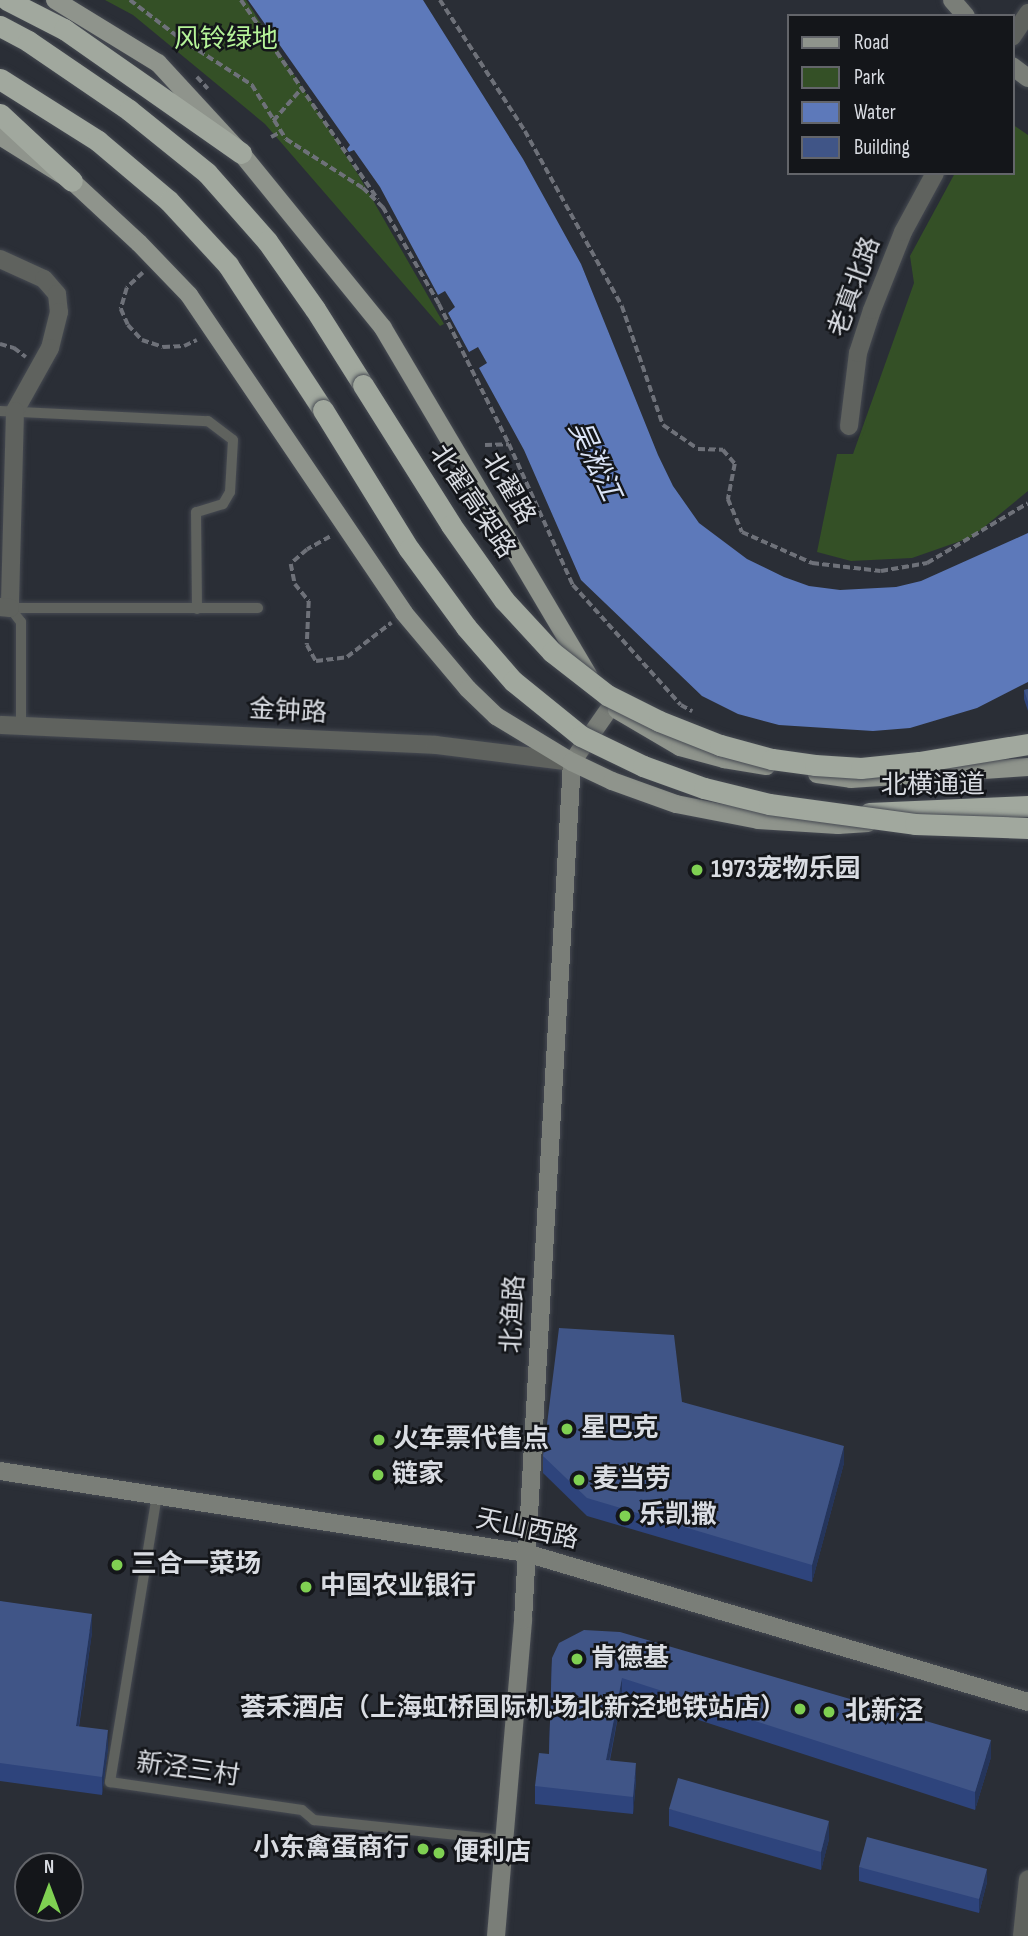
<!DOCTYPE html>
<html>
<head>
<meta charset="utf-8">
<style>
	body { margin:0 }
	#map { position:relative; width:1028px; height:1936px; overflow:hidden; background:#2a2e36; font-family:"Sofia Sans Condensed","Noto Sans SC",sans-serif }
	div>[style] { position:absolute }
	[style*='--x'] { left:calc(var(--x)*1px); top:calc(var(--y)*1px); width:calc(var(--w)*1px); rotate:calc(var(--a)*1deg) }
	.green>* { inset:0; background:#345026 }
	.water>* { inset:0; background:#5d79ba }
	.path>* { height:3.5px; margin-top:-1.75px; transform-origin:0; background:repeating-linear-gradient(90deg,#6e7179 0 7px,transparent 0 10.5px) }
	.roads { filter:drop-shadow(0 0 2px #464a52) drop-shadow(0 0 2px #464a52) }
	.lane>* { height:10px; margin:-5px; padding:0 5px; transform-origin:5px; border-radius:5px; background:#5f625e }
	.street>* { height:18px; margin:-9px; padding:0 9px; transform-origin:9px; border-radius:9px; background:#5f625e }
	.secondary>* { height:18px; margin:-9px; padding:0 9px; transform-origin:9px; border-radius:9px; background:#7a7e78 }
	.primary>* { height:18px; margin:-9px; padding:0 9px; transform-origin:9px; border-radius:9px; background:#8f948c }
	.highway>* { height:21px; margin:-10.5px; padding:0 10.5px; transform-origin:10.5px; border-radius:10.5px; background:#a1a89e }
	.bridges { filter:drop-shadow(0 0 2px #464a52) drop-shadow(0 0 2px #464a52) }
	.highway-bridge>* { height:21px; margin:-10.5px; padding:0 10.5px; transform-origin:10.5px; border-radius:10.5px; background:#a1a89e }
	.wall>* { inset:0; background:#2e447c }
	.shaded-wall>* { inset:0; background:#25355b }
	.building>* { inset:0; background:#405587 }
	.dots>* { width:19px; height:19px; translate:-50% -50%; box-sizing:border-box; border:4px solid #14161a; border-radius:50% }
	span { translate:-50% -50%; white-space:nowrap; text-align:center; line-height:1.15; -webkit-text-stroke:5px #14161a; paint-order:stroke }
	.park-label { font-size:26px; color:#b5f398 }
	.street-label { font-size:26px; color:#d9dce2 }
	.poi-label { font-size:26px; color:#d9dce2; font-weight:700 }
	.left { translate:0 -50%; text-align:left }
	.right { translate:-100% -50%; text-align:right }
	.water-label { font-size:28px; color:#dbe4f7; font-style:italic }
	.legend { position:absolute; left:787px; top:14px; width:228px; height:161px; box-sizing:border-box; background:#14161a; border:2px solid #63656a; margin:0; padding:9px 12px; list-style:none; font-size:21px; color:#d9dce2 }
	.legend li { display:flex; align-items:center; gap:14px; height:35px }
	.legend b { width:35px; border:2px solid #63656a }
	.north { position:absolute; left:14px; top:1852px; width:70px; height:70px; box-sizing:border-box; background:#14161a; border:2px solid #63656a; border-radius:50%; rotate:0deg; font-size:19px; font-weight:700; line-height:28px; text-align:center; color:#d9dce2 }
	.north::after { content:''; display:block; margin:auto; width:24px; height:32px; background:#7fd052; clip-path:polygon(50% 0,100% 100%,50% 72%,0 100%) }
</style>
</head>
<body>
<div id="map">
	<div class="green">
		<i style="clip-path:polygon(105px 0,246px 0,359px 176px,444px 324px,440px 326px,265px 124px,133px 15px)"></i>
		<i style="clip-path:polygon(1012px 124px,1028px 135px,1028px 491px,972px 537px,912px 558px,851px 561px,817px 552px,837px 454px,853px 454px,914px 283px,910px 256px,955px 173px,1012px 173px)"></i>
	</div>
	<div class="water">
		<i style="clip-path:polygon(248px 0,423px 0,523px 159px,581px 264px,658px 455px,673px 486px,699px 523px,747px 559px,784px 577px,809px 586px,840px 590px,896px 587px,921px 581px,1028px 533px,1028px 682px,977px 708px,910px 728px,873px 731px,779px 725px,738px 714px,702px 696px,581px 580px,524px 450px,479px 368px,487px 363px,478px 347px,469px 352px,448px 313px,455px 307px,445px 291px,438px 295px,380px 187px,354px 150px,349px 152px,347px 149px,350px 145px)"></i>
	</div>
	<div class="path">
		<i style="--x:130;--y:0;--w:64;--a:37.4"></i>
		<i style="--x:181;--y:39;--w:85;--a:32.9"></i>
		<i style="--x:252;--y:85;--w:64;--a:57.8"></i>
		<i style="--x:286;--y:139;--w:91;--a:32.5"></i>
		<i style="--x:363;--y:188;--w:28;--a:44"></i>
		<i style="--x:383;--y:207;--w:112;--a:60"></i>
		<i style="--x:439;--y:304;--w:157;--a:63.4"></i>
		<i style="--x:509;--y:444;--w:155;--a:65.6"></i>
		<i style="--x:573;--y:585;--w:161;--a:48"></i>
		<i style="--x:681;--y:705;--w:13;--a:29"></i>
		<i style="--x:241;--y:0;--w:242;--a:55.5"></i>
		<i style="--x:440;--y:0;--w:156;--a:57"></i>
		<i style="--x:525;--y:131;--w:200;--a:61"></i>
		<i style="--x:622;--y:306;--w:126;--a:71"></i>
		<i style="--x:663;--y:425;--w:42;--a:34.4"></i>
		<i style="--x:698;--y:449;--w:25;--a:2"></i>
		<i style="--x:723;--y:450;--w:18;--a:49"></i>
		<i style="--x:735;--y:464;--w:36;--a:101"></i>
		<i style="--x:728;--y:499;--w:36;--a:67"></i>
		<i style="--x:742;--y:532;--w:77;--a:23.9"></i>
		<i style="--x:812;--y:563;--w:69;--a:6.6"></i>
		<i style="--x:881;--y:571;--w:47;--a:-9.9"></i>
		<i style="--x:927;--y:563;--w:117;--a:-30.7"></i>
		<i style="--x:197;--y:77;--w:16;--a:47"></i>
		<i style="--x:273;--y:121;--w:44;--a:-48.7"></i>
		<i style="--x:271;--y:137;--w:11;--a:-27"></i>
		<i style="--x:143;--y:273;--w:22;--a:137"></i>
		<i style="--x:127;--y:288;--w:22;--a:106"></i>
		<i style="--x:121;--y:309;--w:17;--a:66"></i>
		<i style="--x:128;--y:325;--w:21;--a:47"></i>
		<i style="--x:142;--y:340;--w:22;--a:18"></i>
		<i style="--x:163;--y:347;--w:21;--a:-3"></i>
		<i style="--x:184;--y:346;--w:14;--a:-25"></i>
		<i style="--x:0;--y:344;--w:15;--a:16"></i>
		<i style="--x:14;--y:348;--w:15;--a:37"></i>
		<i style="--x:485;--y:445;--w:24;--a:-2"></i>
		<i style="--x:330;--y:537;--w:26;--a:151"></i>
		<i style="--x:307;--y:550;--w:21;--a:139"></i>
		<i style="--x:291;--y:564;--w:20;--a:79"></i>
		<i style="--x:295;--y:584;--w:22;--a:51"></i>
		<i style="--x:309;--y:601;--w:44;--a:92.6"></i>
		<i style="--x:307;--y:645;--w:18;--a:61"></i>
		<i style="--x:316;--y:661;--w:31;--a:-7"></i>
		<i style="--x:347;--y:657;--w:56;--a:-37.7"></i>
	</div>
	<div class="roads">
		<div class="lane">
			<i style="--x:0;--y:411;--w:208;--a:2.8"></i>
			<i style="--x:208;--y:421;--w:31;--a:37"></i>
			<i style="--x:233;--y:440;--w:52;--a:93.3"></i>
			<i style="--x:230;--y:492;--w:14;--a:120"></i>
			<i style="--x:223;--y:504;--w:28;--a:163"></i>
			<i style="--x:196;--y:512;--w:97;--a:89.4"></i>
			<i style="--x:10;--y:608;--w:248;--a:0"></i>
			<i style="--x:10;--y:608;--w:18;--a:52"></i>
			<i style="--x:21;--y:622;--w:103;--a:90"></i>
			<i style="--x:157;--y:1495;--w:291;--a:99.3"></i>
			<i style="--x:110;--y:1782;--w:194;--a:8.3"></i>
			<i style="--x:302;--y:1810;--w:16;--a:40"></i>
			<i style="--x:314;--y:1820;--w:190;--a:6"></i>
		</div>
		<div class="street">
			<i style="--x:1012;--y:37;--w:29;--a:-56"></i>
			<i style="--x:0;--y:259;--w:48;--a:24.4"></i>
			<i style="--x:44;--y:279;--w:20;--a:49"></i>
			<i style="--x:57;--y:294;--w:18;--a:84"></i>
			<i style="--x:59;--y:312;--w:37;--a:104"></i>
			<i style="--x:50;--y:348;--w:72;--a:119.1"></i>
			<i style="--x:15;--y:411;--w:197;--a:91.5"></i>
			<i style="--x:10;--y:608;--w:10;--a:-174"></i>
			<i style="--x:849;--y:426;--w:74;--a:-83"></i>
			<i style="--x:858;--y:353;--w:45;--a:-72"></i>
			<i style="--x:872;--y:310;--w:84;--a:-68.3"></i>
			<i style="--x:903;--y:232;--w:67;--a:-61.5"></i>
			<i style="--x:0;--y:725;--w:436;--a:2.6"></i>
			<i style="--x:436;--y:745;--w:137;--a:7.1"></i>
			<i style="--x:1022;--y:1936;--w:57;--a:-84"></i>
		</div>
		<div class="secondary">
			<i style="--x:952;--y:0;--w:21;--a:49"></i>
			<i style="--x:1012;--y:66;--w:20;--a:37"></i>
			<i style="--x:0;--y:1471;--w:532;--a:8.86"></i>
			<i style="--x:526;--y:1553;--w:524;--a:16.53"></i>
			<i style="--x:496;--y:1936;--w:317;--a:-85.1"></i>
			<i style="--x:523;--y:1620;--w:859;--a:-86.73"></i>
			<i style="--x:572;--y:762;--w:68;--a:-55.1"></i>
		</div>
		<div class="primary">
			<i style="--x:55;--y:0;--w:121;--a:31.5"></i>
			<i style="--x:158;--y:63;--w:122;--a:47.3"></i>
			<i style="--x:241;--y:153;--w:225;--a:50.9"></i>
			<i style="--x:383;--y:328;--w:403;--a:59.4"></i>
			<i style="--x:0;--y:136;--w:85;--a:32"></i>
			<i style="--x:72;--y:181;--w:91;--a:42.8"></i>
			<i style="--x:139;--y:243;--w:72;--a:46.1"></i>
			<i style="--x:189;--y:295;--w:384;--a:55.9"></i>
			<i style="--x:404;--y:613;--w:99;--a:49.9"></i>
			<i style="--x:468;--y:689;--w:39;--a:44"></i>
			<i style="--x:496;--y:716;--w:89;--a:31.2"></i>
			<i style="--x:572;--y:762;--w:44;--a:25.4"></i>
			<i style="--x:612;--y:781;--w:68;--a:19.8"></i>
			<i style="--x:676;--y:804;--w:84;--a:11"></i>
			<i style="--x:758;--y:820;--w:80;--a:3.6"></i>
			<i style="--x:838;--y:825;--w:30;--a:-4"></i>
			<i style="--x:617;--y:710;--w:73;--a:30.4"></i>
			<i style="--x:680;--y:747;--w:46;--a:15.3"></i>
			<i style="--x:724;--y:759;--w:43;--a:9.5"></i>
			<i style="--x:817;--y:774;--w:34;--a:8"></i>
			<i style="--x:851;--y:779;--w:177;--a:-3.9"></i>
		</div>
		<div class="highway">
			<i style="--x:7;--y:0;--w:64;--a:27"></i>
			<i style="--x:64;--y:29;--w:216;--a:35"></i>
			<i style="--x:0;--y:26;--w:32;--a:28"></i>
			<i style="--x:28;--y:41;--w:122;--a:34.3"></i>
			<i style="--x:129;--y:110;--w:100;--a:38.9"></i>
			<i style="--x:207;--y:173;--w:91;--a:48.6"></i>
			<i style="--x:267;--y:241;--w:83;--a:54.8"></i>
			<i style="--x:315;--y:309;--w:90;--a:57.7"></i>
			<i style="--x:0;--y:79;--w:116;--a:32.3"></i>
			<i style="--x:98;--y:141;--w:93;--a:40.2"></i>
			<i style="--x:169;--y:201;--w:87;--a:47.3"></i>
			<i style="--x:228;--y:265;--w:173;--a:56.8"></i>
			<i style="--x:0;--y:114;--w:98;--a:42.9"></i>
			<i style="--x:869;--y:813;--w:159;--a:-2.5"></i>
		</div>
	</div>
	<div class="bridges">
		<div class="highway-bridge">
			<i style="--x:363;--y:385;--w:165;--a:57.8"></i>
			<i style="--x:451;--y:525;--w:92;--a:54.8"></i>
			<i style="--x:504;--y:600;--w:71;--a:47.3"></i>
			<i style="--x:552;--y:652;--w:70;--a:38"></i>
			<i style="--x:607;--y:695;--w:58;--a:26.6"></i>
			<i style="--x:659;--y:721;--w:66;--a:21.5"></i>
			<i style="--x:720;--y:745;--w:54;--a:15.1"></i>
			<i style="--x:772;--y:759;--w:43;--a:7.9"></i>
			<i style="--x:815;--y:765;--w:46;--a:3.7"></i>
			<i style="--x:861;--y:768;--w:58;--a:-5.9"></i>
			<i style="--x:919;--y:762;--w:110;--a:-9.4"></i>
			<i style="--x:323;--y:410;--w:163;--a:58.3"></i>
			<i style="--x:409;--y:549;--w:97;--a:53.8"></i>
			<i style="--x:466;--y:627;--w:72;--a:49"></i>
			<i style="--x:513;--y:681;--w:87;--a:39"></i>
			<i style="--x:581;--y:736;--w:69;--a:25.8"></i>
			<i style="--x:643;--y:766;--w:65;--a:19.8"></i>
			<i style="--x:704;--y:788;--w:67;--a:13.8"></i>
			<i style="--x:769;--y:804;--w:147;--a:7.8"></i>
			<i style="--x:915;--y:824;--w:113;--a:2"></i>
		</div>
	</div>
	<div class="wall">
		<i style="clip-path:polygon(1028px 689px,1028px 711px,1024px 699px,1024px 690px)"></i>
		<i style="clip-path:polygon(682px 1402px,844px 1463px,812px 1582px,587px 1516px,543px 1473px,543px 1456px)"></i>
		<i style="clip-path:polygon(0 1601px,92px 1632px,79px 1727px,108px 1748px,102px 1795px,0 1781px)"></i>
		<i style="clip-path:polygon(552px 1658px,991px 1757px,975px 1810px,622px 1695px,610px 1760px,636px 1780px,633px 1814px,535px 1804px,535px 1786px,549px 1754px)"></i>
		<i style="clip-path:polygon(669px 1809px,829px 1839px,821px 1870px,669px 1826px)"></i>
		<i style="clip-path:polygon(859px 1867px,987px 1882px,979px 1913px,859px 1881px)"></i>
	</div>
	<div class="shaded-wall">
		<i style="clip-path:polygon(844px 1446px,844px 1463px,812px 1582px,812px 1565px)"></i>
		<i style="clip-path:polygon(92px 1614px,92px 1632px,76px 1744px,76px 1726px)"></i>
		<i style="clip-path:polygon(622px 1678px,622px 1695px,606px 1777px,606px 1760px)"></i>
		<i style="clip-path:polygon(108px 1730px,108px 1748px,102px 1795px,102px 1777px)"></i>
		<i style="clip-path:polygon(991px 1740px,991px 1757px,975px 1810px,975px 1792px)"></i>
		<i style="clip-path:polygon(636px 1763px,636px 1780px,633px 1814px,633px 1797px)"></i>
		<i style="clip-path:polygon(829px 1821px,829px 1839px,821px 1870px,821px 1852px)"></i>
		<i style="clip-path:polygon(987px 1869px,987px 1882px,979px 1913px,979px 1899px)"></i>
	</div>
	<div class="building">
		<i style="clip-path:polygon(1028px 689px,1028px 702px,1024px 690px)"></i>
		<i style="clip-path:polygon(559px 1328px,674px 1335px,682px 1402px,844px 1446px,812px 1565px,587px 1498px,543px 1456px)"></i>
		<i style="clip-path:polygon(0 1601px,92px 1614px,76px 1726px,108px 1730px,102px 1777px,0 1763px)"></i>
		<i style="clip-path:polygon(584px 1630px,620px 1632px,991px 1740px,975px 1792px,622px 1678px,606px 1760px,636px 1763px,633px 1797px,535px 1786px,539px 1753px,549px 1754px,552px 1658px,559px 1643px)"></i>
		<i style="clip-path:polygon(678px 1778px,829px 1821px,821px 1852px,669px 1809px)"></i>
		<i style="clip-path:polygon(867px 1837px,987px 1869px,979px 1899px,859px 1867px)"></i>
	</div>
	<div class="dots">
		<i style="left:697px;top:870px;background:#7fd052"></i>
		<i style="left:567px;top:1429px;background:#7fd052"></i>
		<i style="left:379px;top:1440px;background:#7fd052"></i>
		<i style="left:378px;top:1475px;background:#7fd052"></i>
		<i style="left:579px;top:1480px;background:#7fd052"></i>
		<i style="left:625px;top:1516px;background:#7fd052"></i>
		<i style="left:117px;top:1565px;background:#7fd052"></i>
		<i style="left:306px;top:1587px;background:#7fd052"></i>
		<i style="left:577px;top:1659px;background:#7fd052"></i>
		<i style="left:800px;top:1709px;background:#7fd052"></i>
		<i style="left:829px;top:1712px;background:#7fd052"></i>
		<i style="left:423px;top:1849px;background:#7fd052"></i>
		<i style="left:439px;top:1853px;background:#7fd052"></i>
	</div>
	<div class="park-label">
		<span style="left:226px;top:40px">风铃绿地</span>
	</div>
	<div class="street-label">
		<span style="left:855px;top:287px;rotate:-70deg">老真北路</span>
		<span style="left:508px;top:489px;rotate:60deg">北翟路</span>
		<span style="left:472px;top:502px;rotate:56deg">北翟高架路</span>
		<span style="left:288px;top:712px;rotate:3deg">金钟路</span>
		<span style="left:933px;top:786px">北横通道</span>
		<span style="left:514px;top:1314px;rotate:-87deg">北渔路</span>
		<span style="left:527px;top:1530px;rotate:12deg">天山西路</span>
		<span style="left:188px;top:1770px;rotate:8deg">新泾三村</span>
	</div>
	<div class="poi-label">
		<span class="left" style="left:711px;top:870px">1973宠物乐园</span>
		<span class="left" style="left:581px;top:1429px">星巴克</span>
		<span class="left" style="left:393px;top:1440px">火车票代售点</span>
		<span class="left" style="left:392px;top:1475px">链家</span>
		<span class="left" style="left:593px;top:1480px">麦当劳</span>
		<span class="left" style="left:639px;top:1516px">乐凯撒</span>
		<span class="left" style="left:131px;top:1565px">三合一菜场</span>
		<span class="left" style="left:320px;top:1587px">中国农业银行</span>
		<span class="left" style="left:591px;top:1659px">肯德基</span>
		<span class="right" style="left:786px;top:1709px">荟禾酒店（上海虹桥国际机场北新泾地铁站店）</span>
		<span class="left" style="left:845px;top:1712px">北新泾</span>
		<span class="right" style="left:409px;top:1849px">小东禽蛋商行</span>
		<span class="left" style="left:453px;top:1853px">便利店</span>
	</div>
	<div class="water-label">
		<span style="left:594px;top:461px;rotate:65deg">吴淞江</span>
	</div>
	<ul class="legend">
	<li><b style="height:9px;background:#8f948c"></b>Road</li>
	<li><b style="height:19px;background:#345026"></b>Park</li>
	<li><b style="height:19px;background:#5d79ba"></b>Water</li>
	<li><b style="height:19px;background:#405587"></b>Building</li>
	</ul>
	<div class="north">N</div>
</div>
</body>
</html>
